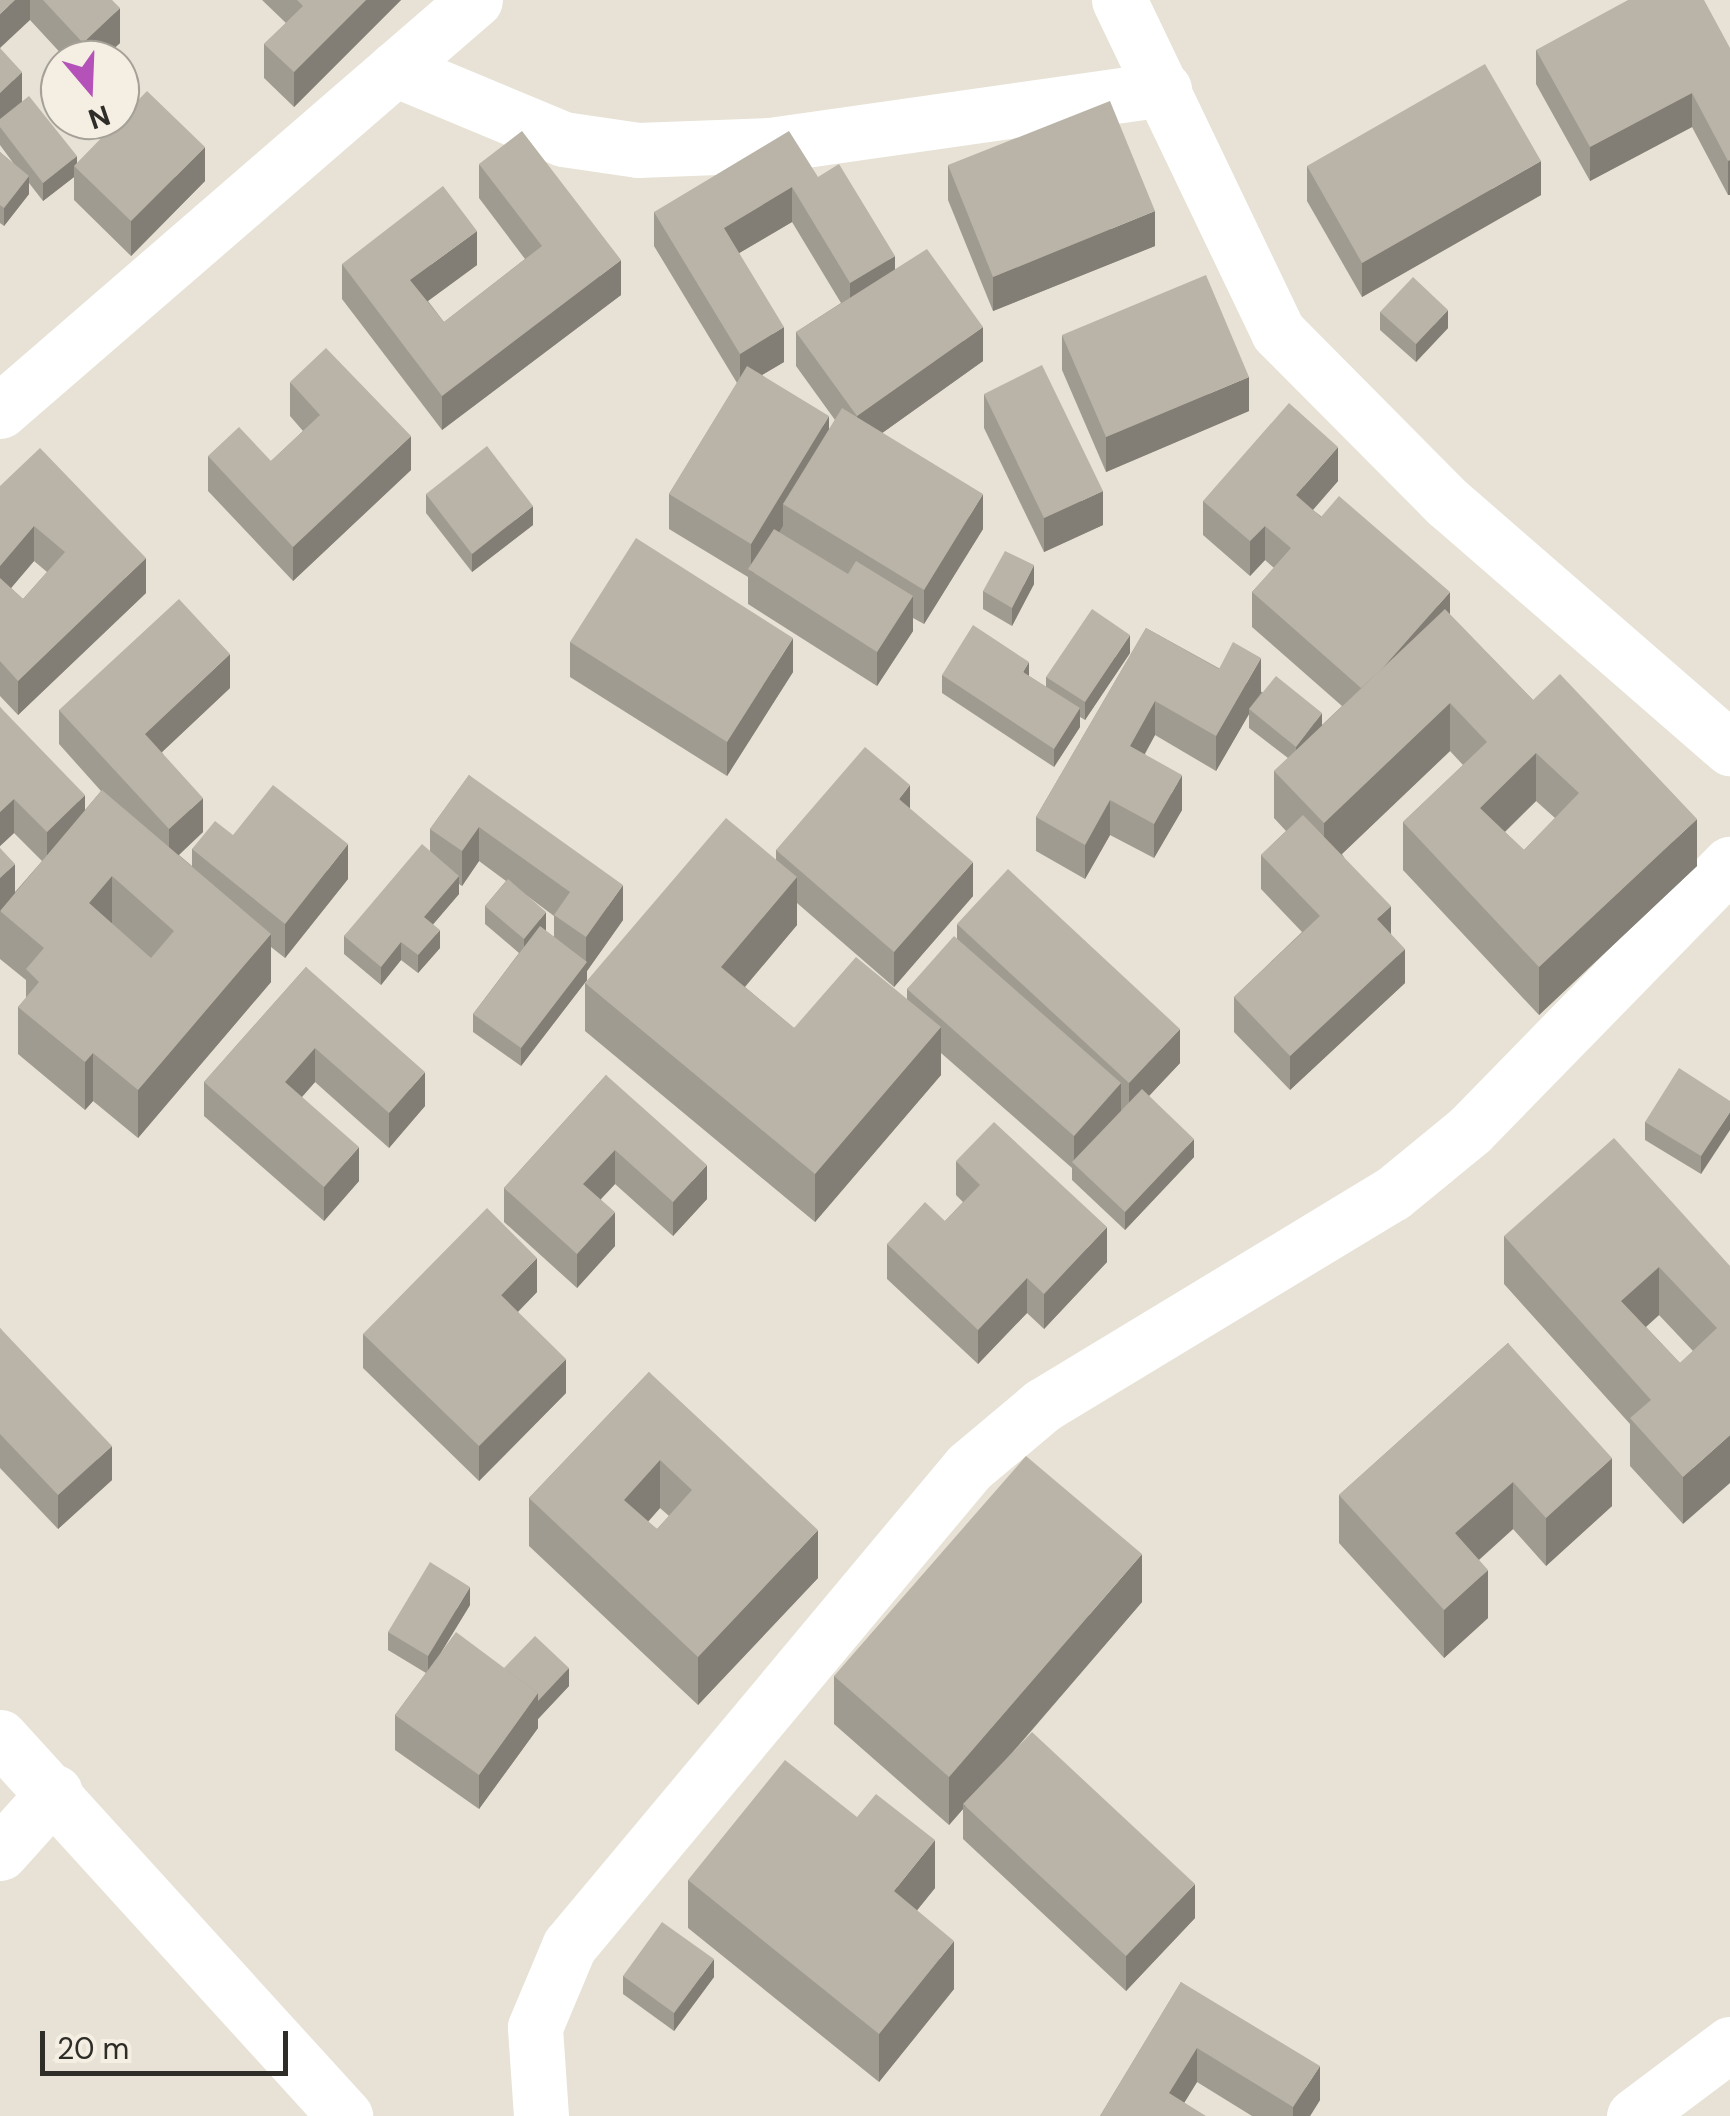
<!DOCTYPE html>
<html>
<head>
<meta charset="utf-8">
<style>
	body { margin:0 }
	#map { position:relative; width:1730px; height:2116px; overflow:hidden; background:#e7e2d5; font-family:"DM Sans",sans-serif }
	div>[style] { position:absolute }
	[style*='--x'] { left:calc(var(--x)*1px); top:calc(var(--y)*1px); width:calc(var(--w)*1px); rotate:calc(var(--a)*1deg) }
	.street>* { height:55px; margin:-27.5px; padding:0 27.5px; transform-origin:27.5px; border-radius:27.5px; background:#fff }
	.wall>* { inset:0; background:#9f9b90 }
	.shaded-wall>* { inset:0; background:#827e75 }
	.building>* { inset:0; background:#b9b4a7 }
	span { translate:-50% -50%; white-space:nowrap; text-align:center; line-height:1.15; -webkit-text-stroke:8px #f4efe2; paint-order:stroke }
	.north { position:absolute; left:40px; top:40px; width:100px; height:100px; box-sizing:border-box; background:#f4efe2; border:2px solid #a5a198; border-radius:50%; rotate:161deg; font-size:28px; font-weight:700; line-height:40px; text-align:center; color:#2f2d28 }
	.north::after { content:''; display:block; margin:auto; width:35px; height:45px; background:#b452b9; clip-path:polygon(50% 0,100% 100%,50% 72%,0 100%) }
	.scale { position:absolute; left:40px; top:2031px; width:248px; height:45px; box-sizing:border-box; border:5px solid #2f2d28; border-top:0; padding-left:12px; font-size:30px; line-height:35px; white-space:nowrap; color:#2f2d28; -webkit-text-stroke:8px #f4efe2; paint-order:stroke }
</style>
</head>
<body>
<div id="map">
	<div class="street">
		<i style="--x:1119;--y:0;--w:368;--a:64.4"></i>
		<i style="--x:1278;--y:332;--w:241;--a:45.2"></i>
		<i style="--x:1448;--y:503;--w:374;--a:41"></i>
		<i style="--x:395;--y:69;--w:182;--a:22.6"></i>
		<i style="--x:563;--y:139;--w:76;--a:8.3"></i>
		<i style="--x:638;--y:150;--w:132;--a:-2.2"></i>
		<i style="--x:770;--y:145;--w:398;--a:-8.1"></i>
		<i style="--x:0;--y:411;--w:628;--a:-40.87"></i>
		<i style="--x:0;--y:1737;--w:513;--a:47.69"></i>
		<i style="--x:0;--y:1853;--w:82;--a:-48"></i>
		<i style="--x:541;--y:2116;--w:89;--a:-93.9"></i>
		<i style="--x:535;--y:2027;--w:88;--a:-67.2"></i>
		<i style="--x:569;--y:1946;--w:624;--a:-50.14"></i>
		<i style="--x:969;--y:1467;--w:97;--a:-40"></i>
		<i style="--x:1043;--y:1405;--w:408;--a:-31.2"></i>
		<i style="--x:1392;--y:1194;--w:101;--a:-39.4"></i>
		<i style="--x:1470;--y:1130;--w:372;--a:-45.7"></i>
		<i style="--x:1634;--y:2116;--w:120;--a:-36.9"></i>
	</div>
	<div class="wall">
		<i style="clip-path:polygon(0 0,112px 0,120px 43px,101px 60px,67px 60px,30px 20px)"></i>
		<i style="clip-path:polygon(262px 0,401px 0,294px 107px,264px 78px,264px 44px,286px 23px)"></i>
		<i style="clip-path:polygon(0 48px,22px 102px,77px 163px,205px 181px,131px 256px,74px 200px,74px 177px,43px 201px,29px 183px,29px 194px,4px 226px,0 223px,0 152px,14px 164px,0 145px)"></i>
		<i style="clip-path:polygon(1730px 48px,1730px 195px,1728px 195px,1692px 127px,1590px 181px,1536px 84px,1536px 50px)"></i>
		<i style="clip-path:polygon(479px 164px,621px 295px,442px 430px,342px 299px,342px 264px,477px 265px,428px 301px,444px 322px,525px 259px,479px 198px)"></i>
		<i style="clip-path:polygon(948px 165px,1155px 246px,993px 311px,948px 200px)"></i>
		<i style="clip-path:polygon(1307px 166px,1541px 195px,1362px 297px,1307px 201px)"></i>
		<i style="clip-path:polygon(evenodd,818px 177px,895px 269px,983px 361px,882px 433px,983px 529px,924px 624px,913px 618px,913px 631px,877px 686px,748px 604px,748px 577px,669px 529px,669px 494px,737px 383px,654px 246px,654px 212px,818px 177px,792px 222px,841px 303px,796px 332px,796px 366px,835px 420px,829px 430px,762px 375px,784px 362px,739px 253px,792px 222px)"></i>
		<i style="clip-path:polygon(1380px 312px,1448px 328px,1416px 362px,1380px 330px)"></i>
		<i style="clip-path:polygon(1062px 335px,1249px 411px,1106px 472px,1062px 370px)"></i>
		<i style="clip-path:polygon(290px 382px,411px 470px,293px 581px,208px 491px,208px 456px,271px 461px,303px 431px,290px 416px)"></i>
		<i style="clip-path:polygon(984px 394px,1103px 525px,1044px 552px,984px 428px)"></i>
		<i style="clip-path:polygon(evenodd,1338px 481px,1313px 510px,1450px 615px,1533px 700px,1697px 866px,1539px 1015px,1403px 870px,1403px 822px,1463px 765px,1450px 751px,1342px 854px,1391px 934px,1405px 983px,1290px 1090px,1234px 1032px,1234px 997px,1302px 932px,1261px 889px,1261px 855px,1286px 831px,1274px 818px,1274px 771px,1288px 758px,1249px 728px,1249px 714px,1216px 771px,1155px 735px,1145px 754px,1182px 810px,1154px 858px,1110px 835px,1085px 879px,1036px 851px,1036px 817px,1146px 628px,1322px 725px,1342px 706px,1252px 627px,1252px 592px,1274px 568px,1265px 560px,1250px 576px,1203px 535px,1203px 501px,1338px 481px,1536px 801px,1555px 818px,1524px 850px,1505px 832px,1536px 801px)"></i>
		<i style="clip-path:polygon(evenodd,0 486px,146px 593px,18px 715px,0 696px,0 486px,34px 561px,47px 572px,23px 599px,11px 588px,34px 561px)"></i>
		<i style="clip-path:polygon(426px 494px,533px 525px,472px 572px,426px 513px)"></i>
		<i style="clip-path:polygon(1034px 584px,1012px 626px,983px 609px,983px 591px)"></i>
		<i style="clip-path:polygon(570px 642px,793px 672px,727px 776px,570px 677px)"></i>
		<i style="clip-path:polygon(1130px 653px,1085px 720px,1080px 717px,1080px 727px,1054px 767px,942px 693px,942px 675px,1029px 676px,1046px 687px,1046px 677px)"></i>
		<i style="clip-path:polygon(230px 688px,162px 752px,203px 832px,179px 855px,192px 866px,192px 849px,233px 835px,348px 879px,285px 958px,271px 947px,271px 982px,138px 1138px,93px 1101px,85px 1110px,18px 1054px,18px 1007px,26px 998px,26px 980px,0 959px,0 848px,15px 892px,42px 861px,14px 833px,0 846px,0 707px,85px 810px,101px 791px,59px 744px,59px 710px)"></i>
		<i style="clip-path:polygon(evenodd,469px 775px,623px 920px,587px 971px,587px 980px,521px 1066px,473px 1032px,473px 1014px,519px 953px,485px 924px,485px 906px,506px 881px,479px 861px,462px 886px,459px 884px,459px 894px,433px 924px,440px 948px,418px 973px,401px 960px,381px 985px,344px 954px,344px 936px,430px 851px,430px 829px,469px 775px,526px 895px,554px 916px,554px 937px,546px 931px,526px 895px)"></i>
		<i style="clip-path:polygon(910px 809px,973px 896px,894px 987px,797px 903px,797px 925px,745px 987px,794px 1028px,907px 999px,907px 989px,957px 939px,957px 924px,1180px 1063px,1149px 1096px,1194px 1157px,1125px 1230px,1072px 1180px,1072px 1168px,941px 1053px,941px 1075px,815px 1222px,585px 1031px,585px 983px,776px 860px,776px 850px)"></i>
		<i style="clip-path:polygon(306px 967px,425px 1106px,389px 1148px,315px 1082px,302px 1097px,359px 1181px,324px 1221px,204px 1116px,204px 1082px)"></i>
		<i style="clip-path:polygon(606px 1075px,707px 1199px,673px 1236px,615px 1184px,601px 1199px,615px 1246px,577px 1288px,504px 1222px,504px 1188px)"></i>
		<i style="clip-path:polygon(1730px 1101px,1701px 1174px,1645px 1140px,1645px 1122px)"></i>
		<i style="clip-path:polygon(956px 1161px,1107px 1262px,1044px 1329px,1027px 1313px,978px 1364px,887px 1279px,887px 1244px,945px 1221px,963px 1202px,956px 1195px)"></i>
		<i style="clip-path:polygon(evenodd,1504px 1236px,1730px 1266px,1683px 1524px,1630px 1466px,1630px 1424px,1504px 1284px,1504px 1236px,1659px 1315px,1693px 1351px,1680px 1363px,1646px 1327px,1659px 1315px)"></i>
		<i style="clip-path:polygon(537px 1292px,518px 1312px,566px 1393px,479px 1481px,363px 1368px,363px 1334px)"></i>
		<i style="clip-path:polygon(0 1328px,112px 1480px,58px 1529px,0 1468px)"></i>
		<i style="clip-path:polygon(1508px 1343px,1612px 1506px,1546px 1566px,1513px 1529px,1479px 1560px,1488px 1618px,1444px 1658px,1339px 1543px,1339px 1495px)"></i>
		<i style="clip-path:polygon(evenodd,649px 1372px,818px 1578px,698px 1705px,529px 1546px,529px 1498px,649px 1372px,660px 1508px,669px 1516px,657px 1529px,648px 1522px,660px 1508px)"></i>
		<i style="clip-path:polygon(1142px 1602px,1014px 1751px,1195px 1918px,1126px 1991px,963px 1839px,963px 1809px,949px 1825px,834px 1724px,834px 1676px)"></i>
		<i style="clip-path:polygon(470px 1605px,441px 1652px,569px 1686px,538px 1719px,538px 1728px,479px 1809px,395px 1750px,395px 1715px,426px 1673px,388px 1650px,388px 1632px)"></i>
		<i style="clip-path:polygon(688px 1880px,935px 1888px,917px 1910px,954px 1989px,879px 2082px,688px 1928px)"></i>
		<i style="clip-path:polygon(623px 1976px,714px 1977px,674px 2031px,623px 1994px)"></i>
		<i style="clip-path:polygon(1181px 1982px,1320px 2100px,1310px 2116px,1252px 2116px,1197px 2082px,1184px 2103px,1100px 2116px)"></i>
	</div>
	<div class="shaded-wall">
		<i style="clip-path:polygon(15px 0,30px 0,30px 20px,0 48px,0 14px)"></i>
		<i style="clip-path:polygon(366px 0,401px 0,294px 107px,294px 72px)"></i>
		<i style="clip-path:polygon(120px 8px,120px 43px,101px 60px,83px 60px,83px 43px)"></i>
		<i style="clip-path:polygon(22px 72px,22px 107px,0 127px,0 93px)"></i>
		<i style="clip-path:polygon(1692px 93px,1692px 127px,1590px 181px,1590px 147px)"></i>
		<i style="clip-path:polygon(205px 147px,205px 181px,131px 256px,131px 221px)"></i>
		<i style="clip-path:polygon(77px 156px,77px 168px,74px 166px,74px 177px,43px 201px,43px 183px)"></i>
		<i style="clip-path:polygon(1730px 160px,1730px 195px,1728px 195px,1728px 161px)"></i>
		<i style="clip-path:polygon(1541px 161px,1541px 195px,1362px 297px,1362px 263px)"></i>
		<i style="clip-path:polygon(29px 176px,29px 194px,4px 226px,4px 208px)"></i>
		<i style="clip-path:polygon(792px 187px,792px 222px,724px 262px,724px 228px)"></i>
		<i style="clip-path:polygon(1155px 211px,1155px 246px,993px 311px,993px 277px)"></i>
		<i style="clip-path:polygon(477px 231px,477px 265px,410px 314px,410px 280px)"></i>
		<i style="clip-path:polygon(895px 256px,895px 290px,850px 317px,850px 283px)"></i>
		<i style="clip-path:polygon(621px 260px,621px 295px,442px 430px,442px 396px)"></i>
		<i style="clip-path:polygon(1448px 310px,1448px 328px,1416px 362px,1416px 344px)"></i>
		<i style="clip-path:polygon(784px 327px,784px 362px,740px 388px,740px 354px)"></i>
		<i style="clip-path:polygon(983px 327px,983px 361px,857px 451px,857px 416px)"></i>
		<i style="clip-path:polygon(1249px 377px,1249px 411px,1106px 472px,1106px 437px)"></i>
		<i style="clip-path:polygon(829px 416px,829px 450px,783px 504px,783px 526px,754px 573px,751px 571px,751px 544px)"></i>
		<i style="clip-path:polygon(411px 436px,411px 470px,293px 581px,293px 547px)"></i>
		<i style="clip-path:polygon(1338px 447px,1338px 481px,1296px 529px,1296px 495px)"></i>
		<i style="clip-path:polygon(1103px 491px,1103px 525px,1044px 552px,1044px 518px)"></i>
		<i style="clip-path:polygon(983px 494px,983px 529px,924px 624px,924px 590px)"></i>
		<i style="clip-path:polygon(533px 506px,533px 525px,472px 572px,472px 554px)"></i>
		<i style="clip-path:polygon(34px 526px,34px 561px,0 601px,0 566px)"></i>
		<i style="clip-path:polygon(1265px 526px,1265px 560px,1250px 576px,1250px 541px)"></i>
		<i style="clip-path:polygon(146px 558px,146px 593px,18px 715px,18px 681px)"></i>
		<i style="clip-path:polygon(1034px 565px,1034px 584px,1012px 626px,1012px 608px)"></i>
		<i style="clip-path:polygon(1450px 592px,1450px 626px,1363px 690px)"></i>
		<i style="clip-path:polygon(913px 596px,913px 631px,877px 686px,877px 652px)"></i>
		<i style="clip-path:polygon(1130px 635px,1130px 653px,1085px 720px,1085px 702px)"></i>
		<i style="clip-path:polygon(793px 638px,793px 672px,727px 776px,727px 742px)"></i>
		<i style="clip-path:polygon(230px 654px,230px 688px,145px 768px,145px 734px)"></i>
		<i style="clip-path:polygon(1261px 658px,1261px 693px,1249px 709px,1249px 714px,1216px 771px,1216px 736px)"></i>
		<i style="clip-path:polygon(1029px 662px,1029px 680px,1023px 672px)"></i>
		<i style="clip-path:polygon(1155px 701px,1155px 735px,1130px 780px,1130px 746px)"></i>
		<i style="clip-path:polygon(1450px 703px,1450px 751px,1324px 871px,1324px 823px)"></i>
		<i style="clip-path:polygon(1080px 708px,1080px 727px,1054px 767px,1054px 749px)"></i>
		<i style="clip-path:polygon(1322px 713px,1322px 731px,1296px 765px,1296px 747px)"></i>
		<i style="clip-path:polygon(1536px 753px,1536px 801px,1480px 856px,1480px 808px)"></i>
		<i style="clip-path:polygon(1182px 775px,1182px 810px,1154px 858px,1154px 824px)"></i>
		<i style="clip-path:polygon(910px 785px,910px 820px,899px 799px)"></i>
		<i style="clip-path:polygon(85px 795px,85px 829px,47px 867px,47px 832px)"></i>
		<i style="clip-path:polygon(203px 798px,203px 832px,169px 864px,169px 829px)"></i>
		<i style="clip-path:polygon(14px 799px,14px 833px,0 846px,0 812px)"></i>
		<i style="clip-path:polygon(1110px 800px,1110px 835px,1085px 879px,1085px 845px)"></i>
		<i style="clip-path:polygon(1697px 819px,1697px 866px,1539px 1015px,1539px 967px)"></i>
		<i style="clip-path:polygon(479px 827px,479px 861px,462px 886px,462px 851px)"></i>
		<i style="clip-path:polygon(348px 844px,348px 879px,285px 958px,285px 924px)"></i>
		<i style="clip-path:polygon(973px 862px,973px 896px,894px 987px,894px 952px)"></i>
		<i style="clip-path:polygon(15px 864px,15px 898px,0 912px,0 878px)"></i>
		<i style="clip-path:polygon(112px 876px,112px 924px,89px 903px)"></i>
		<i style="clip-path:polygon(459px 876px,459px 894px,424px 935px,424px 917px)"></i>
		<i style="clip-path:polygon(797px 877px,797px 925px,721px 1015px,721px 967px)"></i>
		<i style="clip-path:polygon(623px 885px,623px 920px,587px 971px,587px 980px,521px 1066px,521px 1048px,586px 962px,586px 937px)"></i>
		<i style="clip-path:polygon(1391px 906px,1391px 940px,1377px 919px)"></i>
		<i style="clip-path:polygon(546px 912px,546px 930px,524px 957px,524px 939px)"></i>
		<i style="clip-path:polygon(440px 930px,440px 948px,418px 973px,418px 955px)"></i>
		<i style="clip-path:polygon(271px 934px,271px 982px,138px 1138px,138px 1090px)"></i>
		<i style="clip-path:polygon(401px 942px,401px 960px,381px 985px,381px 967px)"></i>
		<i style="clip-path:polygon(1405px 949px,1405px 983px,1290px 1090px,1290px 1056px)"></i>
		<i style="clip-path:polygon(941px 1027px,941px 1075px,815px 1222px,815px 1174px)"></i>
		<i style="clip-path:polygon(1180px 1029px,1180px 1063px,1129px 1117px,1129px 1083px)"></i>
		<i style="clip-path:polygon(315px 1048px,315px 1082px,285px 1116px,285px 1082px)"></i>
		<i style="clip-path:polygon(93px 1053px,93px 1101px,85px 1110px,85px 1062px)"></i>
		<i style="clip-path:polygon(425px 1072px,425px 1106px,389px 1148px,389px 1113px)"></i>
		<i style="clip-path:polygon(1121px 1083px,1121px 1117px,1074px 1164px,1074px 1136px)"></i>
		<i style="clip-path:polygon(1730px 1112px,1730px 1130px,1701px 1174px,1701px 1156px)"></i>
		<i style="clip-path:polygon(1194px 1139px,1194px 1157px,1125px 1230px,1125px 1212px)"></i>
		<i style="clip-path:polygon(359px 1147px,359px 1181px,324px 1221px,324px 1187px)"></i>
		<i style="clip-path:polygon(615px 1150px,615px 1184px,583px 1218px,583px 1184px)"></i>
		<i style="clip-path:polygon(707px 1165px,707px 1199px,673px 1236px,673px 1202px)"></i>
		<i style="clip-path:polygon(615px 1212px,615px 1246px,577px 1288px,577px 1254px)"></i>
		<i style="clip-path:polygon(1107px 1227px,1107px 1262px,1044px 1329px,1044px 1294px)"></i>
		<i style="clip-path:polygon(537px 1258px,537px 1292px,501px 1329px,501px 1295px)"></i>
		<i style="clip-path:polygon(1659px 1267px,1659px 1315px,1621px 1349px,1621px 1301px)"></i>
		<i style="clip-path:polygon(1027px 1278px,1027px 1313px,978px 1364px,978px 1330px)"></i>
		<i style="clip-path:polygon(566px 1359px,566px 1393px,479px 1481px,479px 1446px)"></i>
		<i style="clip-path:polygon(1730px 1435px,1730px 1483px,1683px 1524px,1683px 1477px)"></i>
		<i style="clip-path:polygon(112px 1446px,112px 1480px,58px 1529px,58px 1495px)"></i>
		<i style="clip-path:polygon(1612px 1458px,1612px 1506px,1546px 1566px,1546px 1518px)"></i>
		<i style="clip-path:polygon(660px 1460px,660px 1508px,624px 1548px,624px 1500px)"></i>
		<i style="clip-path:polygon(1513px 1482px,1513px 1529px,1455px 1581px,1455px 1533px)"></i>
		<i style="clip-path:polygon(818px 1530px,818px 1578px,698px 1705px,698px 1657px)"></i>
		<i style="clip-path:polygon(1142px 1554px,1142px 1602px,965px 1807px,963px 1804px,963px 1809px,949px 1825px,949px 1777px)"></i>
		<i style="clip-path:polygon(1488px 1570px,1488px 1618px,1444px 1658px,1444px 1610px)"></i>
		<i style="clip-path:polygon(470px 1587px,470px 1605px,428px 1674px,428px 1656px)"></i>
		<i style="clip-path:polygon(569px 1668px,569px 1686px,538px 1719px,538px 1728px,479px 1809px,479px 1775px,538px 1693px)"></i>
		<i style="clip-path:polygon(935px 1840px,935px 1888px,894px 1939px,894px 1891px)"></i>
		<i style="clip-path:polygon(1195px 1884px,1195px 1918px,1126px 1991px,1126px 1956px)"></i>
		<i style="clip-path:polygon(954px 1941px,954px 1989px,879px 2082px,879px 2034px)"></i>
		<i style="clip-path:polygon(714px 1959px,714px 1977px,674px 2031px,674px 2013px)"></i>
		<i style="clip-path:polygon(1197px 2048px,1197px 2082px,1176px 2116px,1169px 2093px)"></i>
		<i style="clip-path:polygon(1320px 2066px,1320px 2100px,1310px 2116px,1293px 2116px,1293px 2107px)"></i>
	</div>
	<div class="building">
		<i style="clip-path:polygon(0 0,15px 0,0 14px)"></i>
		<i style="clip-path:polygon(43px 0,112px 0,120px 8px,83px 43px)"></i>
		<i style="clip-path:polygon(297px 0,366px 0,294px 72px,264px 44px,303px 6px)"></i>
		<i style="clip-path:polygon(1628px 0,1704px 0,1730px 48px,1730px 160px,1728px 161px,1692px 93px,1590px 147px,1536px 50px)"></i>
		<i style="clip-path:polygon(0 48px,22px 72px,0 93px)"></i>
		<i style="clip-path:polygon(1485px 64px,1541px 161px,1362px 263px,1307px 166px)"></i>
		<i style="clip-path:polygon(147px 91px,205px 147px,131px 221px,74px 166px)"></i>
		<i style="clip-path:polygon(29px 96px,77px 156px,43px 183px,0 127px,0 119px)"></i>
		<i style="clip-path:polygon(1110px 101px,1155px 211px,993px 277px,948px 165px)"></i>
		<i style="clip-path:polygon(522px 131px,621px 260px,442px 396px,342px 264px,443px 186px,477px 231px,410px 280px,444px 322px,542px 246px,479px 164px)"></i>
		<i style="clip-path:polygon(789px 131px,818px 177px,839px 164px,895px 256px,850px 283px,792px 187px,724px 228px,784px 327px,740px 354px,654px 212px)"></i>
		<i style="clip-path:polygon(0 152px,29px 176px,4px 208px,0 205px)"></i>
		<i style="clip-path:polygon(927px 249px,983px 327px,857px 416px,796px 332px)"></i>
		<i style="clip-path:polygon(1206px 275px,1249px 377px,1106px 437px,1062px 335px)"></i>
		<i style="clip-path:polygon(1413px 277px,1448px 310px,1416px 344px,1380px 312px)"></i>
		<i style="clip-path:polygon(326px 348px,411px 436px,293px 547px,208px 456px,239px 427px,271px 461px,320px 415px,290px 382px)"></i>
		<i style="clip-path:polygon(1042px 365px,1103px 491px,1044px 518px,984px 394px)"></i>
		<i style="clip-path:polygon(747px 366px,829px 416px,751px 544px,669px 494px)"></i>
		<i style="clip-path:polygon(1289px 403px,1338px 447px,1296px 495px,1321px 517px,1339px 496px,1450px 592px,1381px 670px,1361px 688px,1252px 592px,1291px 548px,1265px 526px,1250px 541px,1203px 501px)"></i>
		<i style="clip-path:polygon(842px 408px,983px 494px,924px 590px,783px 504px)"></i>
		<i style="clip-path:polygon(487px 446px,533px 506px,472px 554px,426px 494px)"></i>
		<i style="clip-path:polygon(40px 448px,146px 558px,18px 681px,0 661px,0 578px,23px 599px,65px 552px,34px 526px,0 566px,0 486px)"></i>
		<i style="clip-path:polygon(774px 529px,848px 574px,856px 561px,913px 596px,877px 652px,748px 569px)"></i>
		<i style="clip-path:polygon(636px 538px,793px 638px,727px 742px,570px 642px)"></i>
		<i style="clip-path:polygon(1005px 551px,1034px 565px,1012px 608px,983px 591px)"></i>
		<i style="clip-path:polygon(179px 599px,230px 654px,145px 734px,203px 798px,169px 829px,59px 710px)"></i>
		<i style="clip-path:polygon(1092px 609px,1130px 635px,1085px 702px,1046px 677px)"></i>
		<i style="clip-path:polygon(evenodd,1445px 609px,1533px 700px,1560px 674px,1697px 819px,1539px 967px,1403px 822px,1487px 742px,1450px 703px,1324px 823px,1274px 771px,1445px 609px,1536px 753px,1579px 793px,1524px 850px,1480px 808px,1536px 753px)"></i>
		<i style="clip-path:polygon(973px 625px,1029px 662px,1023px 672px,1080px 708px,1054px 749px,942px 675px)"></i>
		<i style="clip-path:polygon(1146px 628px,1219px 669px,1233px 642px,1261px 658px,1216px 736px,1155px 701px,1130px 746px,1182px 775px,1154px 824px,1110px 800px,1085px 845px,1036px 817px)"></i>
		<i style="clip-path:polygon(1276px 676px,1322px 713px,1296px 747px,1249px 709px)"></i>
		<i style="clip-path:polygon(0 707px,85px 795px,47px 832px,14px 799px,0 812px)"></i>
		<i style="clip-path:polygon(865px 747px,910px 785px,899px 799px,973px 862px,894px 952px,776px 850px)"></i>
		<i style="clip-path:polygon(469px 775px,623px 885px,586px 937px,554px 915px,570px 892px,479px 827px,462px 851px,430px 829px)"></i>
		<i style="clip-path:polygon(273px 785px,348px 844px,285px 924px,192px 849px,215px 821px,233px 835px)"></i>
		<i style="clip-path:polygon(evenodd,102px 790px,271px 934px,138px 1090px,93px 1053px,85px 1062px,18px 1007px,39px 982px,26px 969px,44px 948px,0 911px,102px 790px,112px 876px,174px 931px,151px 958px,89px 903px,112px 876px)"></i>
		<i style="clip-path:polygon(1303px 815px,1391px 906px,1377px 919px,1405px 949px,1290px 1056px,1234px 997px,1320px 916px,1261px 855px)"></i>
		<i style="clip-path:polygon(726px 818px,797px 877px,721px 967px,794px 1028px,856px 957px,941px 1027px,815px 1174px,585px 983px)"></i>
		<i style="clip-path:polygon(422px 844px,459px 876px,424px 917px,440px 930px,418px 955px,401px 942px,381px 967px,344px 936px)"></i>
		<i style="clip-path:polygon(0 848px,15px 864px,0 878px)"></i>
		<i style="clip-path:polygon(1008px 869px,1180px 1029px,1129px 1083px,957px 924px)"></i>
		<i style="clip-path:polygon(508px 879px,546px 912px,524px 939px,485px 906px)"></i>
		<i style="clip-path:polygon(540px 926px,587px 962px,521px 1048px,473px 1014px)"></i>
		<i style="clip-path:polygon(954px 936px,1121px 1083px,1074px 1136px,907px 989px)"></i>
		<i style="clip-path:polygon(306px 967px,425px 1072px,389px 1113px,315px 1048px,285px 1082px,359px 1147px,324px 1187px,204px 1082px)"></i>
		<i style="clip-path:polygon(1679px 1068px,1730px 1101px,1730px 1112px,1701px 1156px,1645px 1122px)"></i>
		<i style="clip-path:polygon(606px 1075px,707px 1165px,673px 1202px,615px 1150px,583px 1184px,615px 1212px,577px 1254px,504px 1188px)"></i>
		<i style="clip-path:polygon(1142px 1089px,1194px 1139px,1125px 1212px,1072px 1162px)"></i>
		<i style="clip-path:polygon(994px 1122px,1107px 1227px,1044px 1294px,1027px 1278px,978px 1330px,887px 1244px,925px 1202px,945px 1221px,980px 1185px,956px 1161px)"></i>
		<i style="clip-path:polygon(evenodd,1614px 1138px,1730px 1266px,1730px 1435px,1683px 1477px,1630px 1418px,1651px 1400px,1504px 1236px,1614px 1138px,1659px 1267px,1717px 1328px,1680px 1363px,1621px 1301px,1659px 1267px)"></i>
		<i style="clip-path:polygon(487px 1208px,537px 1258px,501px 1295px,566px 1359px,479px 1446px,363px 1334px)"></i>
		<i style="clip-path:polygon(0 1328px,112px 1446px,58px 1495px,0 1434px)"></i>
		<i style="clip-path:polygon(1508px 1343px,1612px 1458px,1546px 1518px,1513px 1482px,1455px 1533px,1488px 1570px,1444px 1610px,1339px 1495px)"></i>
		<i style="clip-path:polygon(evenodd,649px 1372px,818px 1530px,698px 1657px,529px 1498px,649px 1372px,660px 1460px,692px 1490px,657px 1529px,624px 1500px,660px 1460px)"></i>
		<i style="clip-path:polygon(1026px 1456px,1142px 1554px,949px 1777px,834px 1676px)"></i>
		<i style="clip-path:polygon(430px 1562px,470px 1587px,428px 1656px,388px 1632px)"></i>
		<i style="clip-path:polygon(456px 1632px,538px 1693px,479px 1775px,395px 1715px)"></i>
		<i style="clip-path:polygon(535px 1636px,569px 1668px,538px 1701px,538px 1693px,504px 1668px)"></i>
		<i style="clip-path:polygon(1032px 1732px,1195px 1884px,1126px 1956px,963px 1804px)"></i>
		<i style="clip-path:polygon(785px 1760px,857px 1817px,876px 1794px,935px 1840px,894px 1891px,954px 1941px,879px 2034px,688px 1880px)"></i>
		<i style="clip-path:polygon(662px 1922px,714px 1959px,674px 2013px,623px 1976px)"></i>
		<i style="clip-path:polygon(1181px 1982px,1320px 2066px,1293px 2107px,1197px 2048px,1169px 2093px,1206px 2116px,1100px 2116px)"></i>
	</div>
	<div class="north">N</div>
	<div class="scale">20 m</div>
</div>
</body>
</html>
